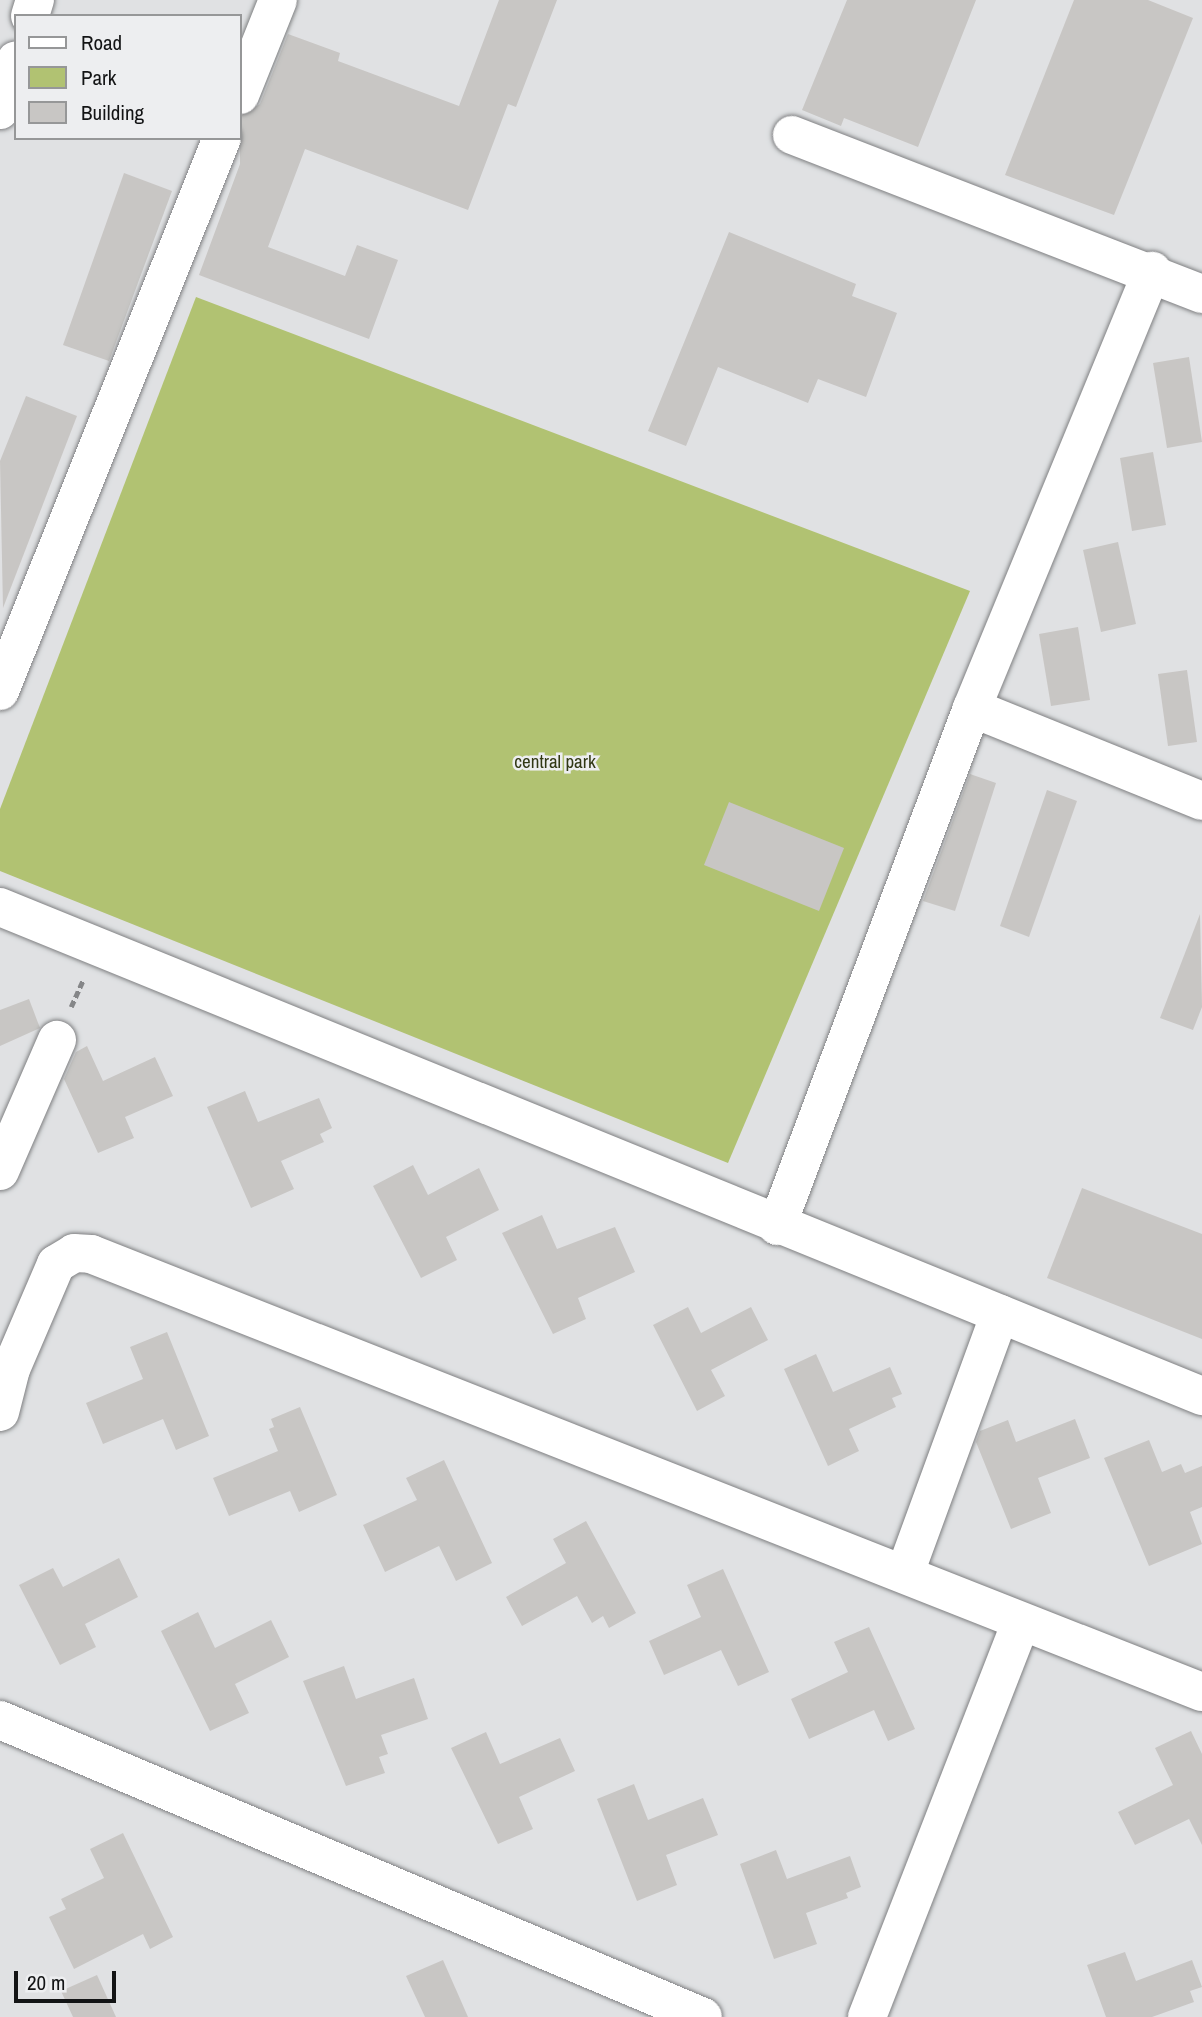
<!DOCTYPE html>
<html>
<head>
<meta charset="utf-8">
<style>
	body { margin:0 }
	#map { position:relative; width:1202px; height:2017px; overflow:hidden; background:#e0e1e3; font-family:"Archivo Narrow",sans-serif }
	div>[style] { position:absolute }
	[style*='--x'] { left:calc(var(--x)*1px); top:calc(var(--y)*1px); width:calc(var(--w)*1px); rotate:calc(var(--a)*1deg) }
	.green>* { inset:0; background:#b1c272 }
	.building>* { inset:0; background:#c8c6c4 }
	.path>* { height:4.5px; margin-top:-2.25px; transform-origin:0; background:repeating-linear-gradient(90deg,#858688 0 7px,transparent 0 10.5px) }
	.roads { filter:drop-shadow(0 0 2px #7f8082) drop-shadow(0 0 2px #7f8082) }
	.minor>* { height:38px; margin:-19px; padding:0 19px; transform-origin:19px; border-radius:19px; background:#fff }
	span { translate:-50% -50%; white-space:nowrap; text-align:center; line-height:1.15; -webkit-text-stroke:5px #edeef0; paint-order:stroke }
	.park-label { font-size:19px; color:#313814 }
	.legend { position:absolute; left:14px; top:14px; width:228px; height:126px; box-sizing:border-box; background:#edeef0; border:2px solid #969798; margin:0; padding:9px 12px; list-style:none; font-size:21px; color:#131415 }
	.legend li { display:flex; align-items:center; gap:14px; height:35px }
	.legend b { width:35px; border:2px solid #969798 }
	.scale { position:absolute; left:14px; top:1971px; width:102px; height:32px; box-sizing:border-box; border:4px solid #131415; border-top:0; padding-left:9px; font-size:21px; line-height:24px; white-space:nowrap; color:#131415; -webkit-text-stroke:5px #edeef0; paint-order:stroke }
</style>
</head>
<body>
<div id="map">
	<div class="green">
		<i style="clip-path:polygon(196px 297px,970px 591px,728px 1163px,0 871px,0 809px)"></i>
	</div>
	<div class="building">
		<i style="clip-path:polygon(499px 0,557px 0,516px 107px,508px 104px,468px 210px,305px 149px,268px 247px,345px 276px,357px 245px,398px 260px,369px 339px,199px 275px,240px 164px,240px 116px,260px 104px,288px 34px,340px 53px,338px 61px,459px 106px)"></i>
		<i style="clip-path:polygon(847px 0,976px 0,918px 147px,844px 118px,841px 126px,802px 110px)"></i>
		<i style="clip-path:polygon(1074px 0,1148px 0,1193px 18px,1114px 215px,1005px 175px)"></i>
		<i style="clip-path:polygon(124px 173px,172px 191px,109px 361px,63px 345px)"></i>
		<i style="clip-path:polygon(729px 232px,856px 284px,852px 296px,897px 313px,866px 397px,818px 379px,808px 403px,718px 367px,686px 446px,648px 431px)"></i>
		<i style="clip-path:polygon(1189px 357px,1202px 442px,1167px 448px,1153px 363px)"></i>
		<i style="clip-path:polygon(26px 396px,77px 416px,3px 608px,0 461px)"></i>
		<i style="clip-path:polygon(1153px 452px,1166px 525px,1132px 531px,1120px 458px)"></i>
		<i style="clip-path:polygon(1118px 542px,1136px 624px,1101px 632px,1083px 550px)"></i>
		<i style="clip-path:polygon(1078px 627px,1090px 700px,1051px 706px,1039px 634px)"></i>
		<i style="clip-path:polygon(1187px 670px,1197px 742px,1168px 746px,1158px 674px)"></i>
		<i style="clip-path:polygon(970px 774px,996px 783px,955px 911px,923px 901px)"></i>
		<i style="clip-path:polygon(1047px 790px,1077px 801px,1029px 937px,1000px 926px)"></i>
		<i style="clip-path:polygon(729px 802px,844px 848px,819px 911px,704px 865px)"></i>
		<i style="clip-path:polygon(1200px 914px,1202px 1007px,1193px 1030px,1160px 1018px)"></i>
		<i style="clip-path:polygon(29px 999px,40px 1028px,0 1046px,0 1010px)"></i>
		<i style="clip-path:polygon(87px 1046px,103px 1081px,155px 1057px,173px 1096px,125px 1117px,134px 1138px,98px 1153px,64px 1079px,76px 1052px)"></i>
		<i style="clip-path:polygon(245px 1091px,258px 1122px,319px 1098px,332px 1128px,320px 1134px,324px 1142px,281px 1161px,294px 1189px,251px 1208px,207px 1107px)"></i>
		<i style="clip-path:polygon(413px 1165px,428px 1195px,479px 1168px,499px 1210px,446px 1237px,457px 1260px,421px 1278px,373px 1186px)"></i>
		<i style="clip-path:polygon(1082px 1188px,1202px 1234px,1202px 1339px,1047px 1278px)"></i>
		<i style="clip-path:polygon(542px 1215px,557px 1249px,615px 1227px,635px 1272px,578px 1298px,586px 1319px,553px 1334px,502px 1233px)"></i>
		<i style="clip-path:polygon(688px 1307px,701px 1333px,751px 1307px,768px 1340px,711px 1370px,725px 1396px,697px 1411px,653px 1325px)"></i>
		<i style="clip-path:polygon(167px 1332px,209px 1436px,176px 1450px,163px 1419px,103px 1444px,86px 1403px,143px 1379px,130px 1347px)"></i>
		<i style="clip-path:polygon(816px 1354px,833px 1392px,890px 1367px,902px 1394px,892px 1398px,896px 1407px,849px 1429px,859px 1451px,828px 1466px,784px 1369px)"></i>
		<i style="clip-path:polygon(300px 1407px,337px 1495px,299px 1512px,290px 1491px,229px 1516px,213px 1478px,278px 1451px,269px 1429px,274px 1427px,271px 1419px)"></i>
		<i style="clip-path:polygon(1075px 1419px,1090px 1458px,1038px 1478px,1051px 1513px,1011px 1529px,976px 1442px,980px 1431px,1008px 1420px,1016px 1442px)"></i>
		<i style="clip-path:polygon(1149px 1440px,1162px 1472px,1181px 1464px,1185px 1473px,1202px 1466px,1202px 1507px,1190px 1512px,1202px 1544px,1149px 1566px,1104px 1458px)"></i>
		<i style="clip-path:polygon(444px 1460px,492px 1563px,456px 1581px,439px 1546px,385px 1572px,363px 1525px,417px 1500px,406px 1478px)"></i>
		<i style="clip-path:polygon(586px 1521px,636px 1613px,609px 1628px,603px 1616px,592px 1623px,577px 1596px,522px 1626px,506px 1597px,566px 1563px,553px 1539px)"></i>
		<i style="clip-path:polygon(119px 1558px,138px 1597px,85px 1624px,96px 1647px,60px 1665px,19px 1585px,53px 1568px,63px 1587px)"></i>
		<i style="clip-path:polygon(723px 1569px,769px 1672px,738px 1686px,721px 1650px,664px 1675px,649px 1641px,701px 1617px,687px 1585px)"></i>
		<i style="clip-path:polygon(198px 1612px,215px 1648px,271px 1620px,289px 1657px,235px 1684px,249px 1713px,210px 1731px,161px 1631px)"></i>
		<i style="clip-path:polygon(869px 1627px,915px 1729px,888px 1741px,874px 1710px,809px 1739px,791px 1699px,848px 1672px,834px 1642px)"></i>
		<i style="clip-path:polygon(344px 1666px,356px 1699px,414px 1678px,428px 1719px,381px 1735px,388px 1754px,379px 1757px,385px 1773px,346px 1786px,303px 1681px)"></i>
		<i style="clip-path:polygon(1191px 1731px,1202px 1754px,1202px 1845px,1189px 1819px,1135px 1845px,1118px 1812px,1173px 1785px,1155px 1748px)"></i>
		<i style="clip-path:polygon(486px 1732px,500px 1764px,560px 1738px,575px 1771px,519px 1797px,533px 1829px,498px 1844px,451px 1748px)"></i>
		<i style="clip-path:polygon(634px 1784px,648px 1820px,703px 1798px,718px 1835px,666px 1855px,677px 1885px,637px 1901px,597px 1799px)"></i>
		<i style="clip-path:polygon(123px 1833px,173px 1937px,150px 1949px,143px 1934px,74px 1969px,49px 1917px,66px 1909px,61px 1899px,104px 1878px,90px 1849px)"></i>
		<i style="clip-path:polygon(776px 1850px,787px 1879px,850px 1856px,861px 1887px,846px 1893px,848px 1898px,806px 1913px,817px 1944px,774px 1959px,740px 1864px)"></i>
		<i style="clip-path:polygon(1125px 1952px,1136px 1981px,1192px 1960px,1202px 1987px,1190px 1991px,1194px 2002px,1152px 2017px,1106px 2017px,1087px 1965px)"></i>
		<i style="clip-path:polygon(443px 1960px,468px 2017px,425px 2017px,406px 1976px)"></i>
		<i style="clip-path:polygon(97px 1975px,116px 2017px,73px 2017px,61px 1991px)"></i>
	</div>
	<div class="path">
		<i style="--x:71;--y:1007;--w:30;--a:-66"></i>
	</div>
	<div class="roads">
		<div class="minor">
			<i style="--x:30;--y:16;--w:17;--a:-73"></i>
			<i style="--x:240;--y:95;--w:102;--a:-68.2"></i>
			<i style="--x:0;--y:110;--w:52;--a:-72.3"></i>
			<i style="--x:792;--y:135;--w:440;--a:21.2"></i>
			<i style="--x:0;--y:691;--w:596;--a:-68.13"></i>
			<i style="--x:972;--y:708;--w:248;--a:22"></i>
			<i style="--x:0;--y:907;--w:1298;--a:22.14"></i>
			<i style="--x:0;--y:1171;--w:143;--a:-66.5"></i>
			<i style="--x:777;--y:1226;--w:553;--a:-69.37"></i>
			<i style="--x:972;--y:708;--w:473;--a:-67.6"></i>
			<i style="--x:0;--y:1412;--w:44;--a:-75.7"></i>
			<i style="--x:11;--y:1369;--w:114;--a:-66.8"></i>
			<i style="--x:56;--y:1264;--w:21;--a:-31"></i>
			<i style="--x:74;--y:1253;--w:17;--a:3"></i>
			<i style="--x:91;--y:1254;--w:1194;--a:21.52"></i>
			<i style="--x:905;--y:1573;--w:276;--a:-69.9"></i>
			<i style="--x:0;--y:1720;--w:763;--a:22.9"></i>
			<i style="--x:867;--y:2017;--w:422;--a:-68.7"></i>
		</div>
	</div>
	<div class="park-label">
		<span style="left:555px;top:762px">central park</span>
	</div>
	<ul class="legend">
	<li><b style="height:9px;background:#fff"></b>Road</li>
	<li><b style="height:19px;background:#b1c272"></b>Park</li>
	<li><b style="height:19px;background:#c8c6c4"></b>Building</li>
	</ul>
	<div class="scale">20 m</div>
</div>
</body>
</html>
